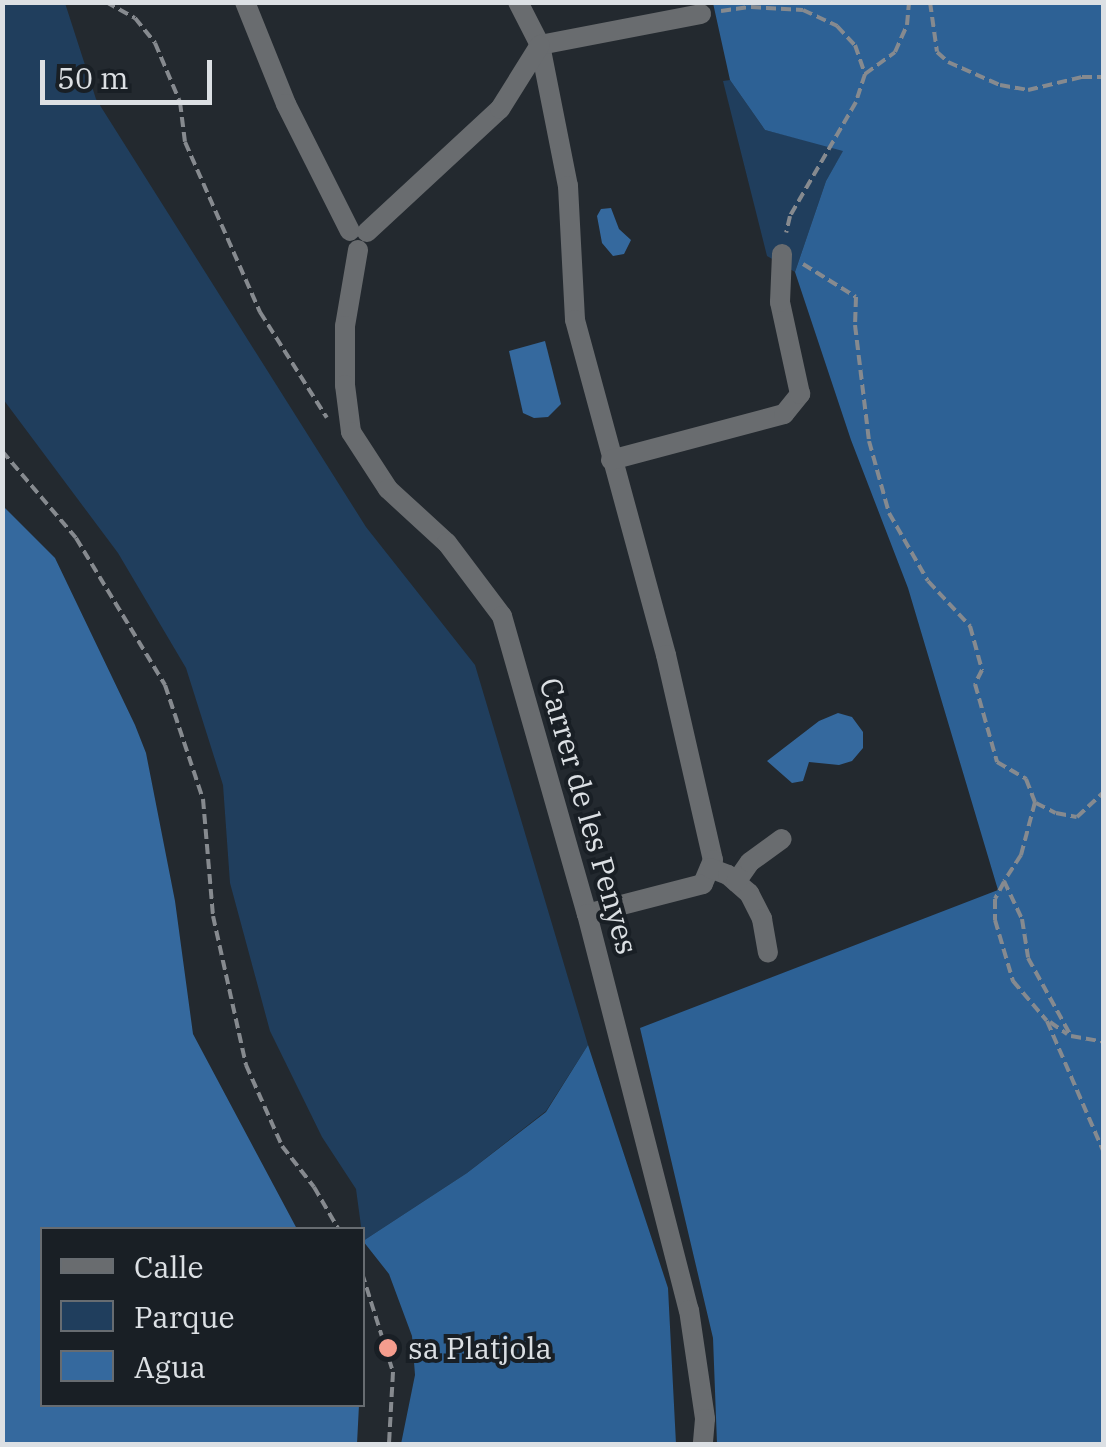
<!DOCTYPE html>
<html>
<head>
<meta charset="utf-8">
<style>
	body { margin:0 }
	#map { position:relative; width:1106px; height:1447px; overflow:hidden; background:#23292f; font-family:"IBM Plex Serif",serif }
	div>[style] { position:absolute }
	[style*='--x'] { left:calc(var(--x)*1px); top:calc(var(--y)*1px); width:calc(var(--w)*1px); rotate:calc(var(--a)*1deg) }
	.green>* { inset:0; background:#203e5d }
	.forest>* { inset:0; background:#2d6195 }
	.water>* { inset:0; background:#35699e }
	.path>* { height:4px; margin-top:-2px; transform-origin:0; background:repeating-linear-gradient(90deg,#868a8f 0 10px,transparent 0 15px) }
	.street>* { height:20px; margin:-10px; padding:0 10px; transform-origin:10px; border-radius:10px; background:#696c6f }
	.dots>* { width:28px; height:28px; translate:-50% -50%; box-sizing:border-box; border:5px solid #191f25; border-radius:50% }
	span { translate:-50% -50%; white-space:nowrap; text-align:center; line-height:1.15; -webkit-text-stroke:8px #191f25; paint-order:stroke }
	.street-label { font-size:30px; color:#dce0e4 }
	.poi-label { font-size:30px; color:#dce0e4 }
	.left { translate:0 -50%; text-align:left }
	.frame { position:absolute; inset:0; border:5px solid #dce0e4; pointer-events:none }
	.legend { position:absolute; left:40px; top:1227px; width:325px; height:180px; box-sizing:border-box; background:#191f25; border:2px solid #676c71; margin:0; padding:12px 18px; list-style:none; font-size:30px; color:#dce0e4 }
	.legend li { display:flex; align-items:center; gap:20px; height:50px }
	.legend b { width:50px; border:2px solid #676c71 }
	.scale { position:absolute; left:40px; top:60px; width:172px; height:45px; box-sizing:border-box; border:5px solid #dce0e4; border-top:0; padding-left:12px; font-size:30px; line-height:35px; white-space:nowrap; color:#dce0e4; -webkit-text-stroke:8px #191f25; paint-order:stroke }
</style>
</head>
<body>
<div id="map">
	<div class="green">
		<i style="clip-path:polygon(2px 3px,65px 3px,96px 99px,366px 527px,475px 665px,588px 1045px,546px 1111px,467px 1173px,363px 1241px,356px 1189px,322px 1137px,270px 1031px,230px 883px,223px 785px,186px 668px,118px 553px,3px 399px)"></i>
		<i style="clip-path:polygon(730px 80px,765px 130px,844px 150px,826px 181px,795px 272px,767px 256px,723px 81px)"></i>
	</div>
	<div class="forest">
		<i style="clip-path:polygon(713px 3px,1103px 3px,1103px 1444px,717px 1444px,713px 1338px,640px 1028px,998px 890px,908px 588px,851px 440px,795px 272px,826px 181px,843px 151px,765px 130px,730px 80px)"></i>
		<i style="clip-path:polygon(588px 1045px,668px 1288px,676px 1444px,401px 1444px,415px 1375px,412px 1336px,389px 1274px,363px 1241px,467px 1173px,546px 1112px)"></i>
	</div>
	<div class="water">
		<i style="clip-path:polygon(611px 208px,619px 229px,631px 240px,624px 254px,613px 256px,602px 243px,597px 216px,601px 209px)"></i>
		<i style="clip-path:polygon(545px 341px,561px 404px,548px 417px,534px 418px,523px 413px,509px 351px)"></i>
		<i style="clip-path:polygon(2px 505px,55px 558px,135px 725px,146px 753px,175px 901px,193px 1034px,297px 1229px,42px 1230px,42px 1404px,359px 1405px,357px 1444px,3px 1444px)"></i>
		<i style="clip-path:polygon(838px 713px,852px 717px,863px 732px,863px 748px,852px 761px,839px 765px,809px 762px,803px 781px,792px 783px,767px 761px,819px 721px)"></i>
	</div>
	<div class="path">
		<i style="--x:106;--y:2;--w:33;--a:29"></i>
		<i style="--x:135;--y:18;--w:32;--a:51"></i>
		<i style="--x:155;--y:43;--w:64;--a:67"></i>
		<i style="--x:180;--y:102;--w:40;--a:82.9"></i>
		<i style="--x:185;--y:142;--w:186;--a:66.2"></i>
		<i style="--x:260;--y:312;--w:125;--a:57.7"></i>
		<i style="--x:930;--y:2;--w:50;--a:82"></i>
		<i style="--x:937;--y:52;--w:15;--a:42"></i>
		<i style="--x:948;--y:62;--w:57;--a:23.9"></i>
		<i style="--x:1000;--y:85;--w:28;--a:10"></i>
		<i style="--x:1028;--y:90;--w:56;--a:-13.5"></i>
		<i style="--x:1082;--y:77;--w:22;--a:0"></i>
		<i style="--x:721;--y:11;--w:30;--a:-8"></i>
		<i style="--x:751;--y:7;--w:52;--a:3.3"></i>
		<i style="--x:803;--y:10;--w:38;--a:25"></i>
		<i style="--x:837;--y:26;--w:26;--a:47"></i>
		<i style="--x:855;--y:45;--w:31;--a:71"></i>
		<i style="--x:865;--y:74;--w:29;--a:108"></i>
		<i style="--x:856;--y:102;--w:132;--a:120.1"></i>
		<i style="--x:790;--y:216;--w:17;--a:103"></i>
		<i style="--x:865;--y:74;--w:37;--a:-36"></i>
		<i style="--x:895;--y:52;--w:30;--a:-66"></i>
		<i style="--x:907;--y:25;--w:23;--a:-85"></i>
		<i style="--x:803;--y:264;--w:62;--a:31.9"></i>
		<i style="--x:856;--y:297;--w:28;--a:92"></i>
		<i style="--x:855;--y:325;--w:117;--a:83.1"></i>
		<i style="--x:869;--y:441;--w:75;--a:74.5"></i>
		<i style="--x:889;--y:513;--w:78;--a:60.2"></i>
		<i style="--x:928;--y:581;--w:62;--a:47"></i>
		<i style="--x:970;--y:626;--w:46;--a:74.7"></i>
		<i style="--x:982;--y:670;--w:16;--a:117"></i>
		<i style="--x:975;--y:684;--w:81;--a:74.2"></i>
		<i style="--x:997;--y:762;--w:34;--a:30"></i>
		<i style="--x:1026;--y:779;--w:25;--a:69"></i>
		<i style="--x:1035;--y:802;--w:55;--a:104.8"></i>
		<i style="--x:1021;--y:855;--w:31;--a:123"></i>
		<i style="--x:1004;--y:881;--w:42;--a:64.7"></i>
		<i style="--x:1022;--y:919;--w:39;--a:81"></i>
		<i style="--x:1028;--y:958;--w:89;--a:61.1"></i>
		<i style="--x:1071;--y:1036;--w:34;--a:10"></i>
		<i style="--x:2;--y:451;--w:114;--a:49.6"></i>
		<i style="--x:76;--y:538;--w:172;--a:58.8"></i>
		<i style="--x:165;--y:685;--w:120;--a:71.6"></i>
		<i style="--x:203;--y:799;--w:117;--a:85.1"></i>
		<i style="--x:213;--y:916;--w:153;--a:77.5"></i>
		<i style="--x:246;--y:1065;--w:89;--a:66"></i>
		<i style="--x:282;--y:1146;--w:52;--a:52"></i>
		<i style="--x:314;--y:1187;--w:50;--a:59.8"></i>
		<i style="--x:1036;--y:803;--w:22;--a:27"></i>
		<i style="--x:1056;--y:813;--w:21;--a:11"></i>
		<i style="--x:1077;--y:817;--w:37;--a:-43"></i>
		<i style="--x:1004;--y:882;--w:19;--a:118"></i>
		<i style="--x:995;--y:899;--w:21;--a:90"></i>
		<i style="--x:995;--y:920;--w:64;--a:73.6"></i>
		<i style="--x:1013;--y:981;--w:52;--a:49.6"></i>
		<i style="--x:1047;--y:1021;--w:144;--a:66.6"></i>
		<i style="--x:1050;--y:1022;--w:21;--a:35"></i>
		<i style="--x:362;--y:1273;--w:104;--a:72.6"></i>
		<i style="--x:393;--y:1372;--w:72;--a:93.2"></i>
	</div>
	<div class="street">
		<i style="--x:245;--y:2;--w:110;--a:68.1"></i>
		<i style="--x:286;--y:104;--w:142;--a:63.3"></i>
		<i style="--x:518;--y:2;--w:48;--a:62.9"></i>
		<i style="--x:540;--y:45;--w:144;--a:78.8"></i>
		<i style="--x:568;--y:186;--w:134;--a:87"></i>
		<i style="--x:575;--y:320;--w:347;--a:74.8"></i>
		<i style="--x:666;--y:655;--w:210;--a:77.1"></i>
		<i style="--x:713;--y:860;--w:26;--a:113"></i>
		<i style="--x:703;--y:884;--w:120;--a:165.5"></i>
		<i style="--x:540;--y:45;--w:164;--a:-10.9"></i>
		<i style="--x:367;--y:232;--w:181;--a:-42.8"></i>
		<i style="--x:500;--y:109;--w:75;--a:-58"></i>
		<i style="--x:358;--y:250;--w:77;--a:99.7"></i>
		<i style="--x:345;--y:326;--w:59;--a:90"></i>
		<i style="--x:345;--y:385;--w:47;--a:82.7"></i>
		<i style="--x:351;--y:432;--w:68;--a:57"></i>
		<i style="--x:388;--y:489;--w:80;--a:42.5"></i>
		<i style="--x:447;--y:543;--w:91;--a:53"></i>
		<i style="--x:502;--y:616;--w:310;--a:74.1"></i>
		<i style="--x:587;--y:914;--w:409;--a:75.6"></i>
		<i style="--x:689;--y:1310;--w:110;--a:81.6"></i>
		<i style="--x:705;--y:1419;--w:25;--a:95"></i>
		<i style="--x:611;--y:460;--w:179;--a:-14.9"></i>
		<i style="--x:784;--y:414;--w:26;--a:-51"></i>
		<i style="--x:800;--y:394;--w:94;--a:-102.3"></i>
		<i style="--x:780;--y:302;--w:48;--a:-87.6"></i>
		<i style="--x:710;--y:868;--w:19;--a:21"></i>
		<i style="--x:728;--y:875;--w:28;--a:41"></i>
		<i style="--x:749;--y:893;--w:29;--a:63"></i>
		<i style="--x:762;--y:919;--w:34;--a:80"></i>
		<i style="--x:736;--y:882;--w:24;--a:-55"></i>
		<i style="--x:750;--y:862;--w:39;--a:-36"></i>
	</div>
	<div class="dots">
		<i style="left:388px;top:1348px;background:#f59d8e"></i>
	</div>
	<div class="street-label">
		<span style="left:589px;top:816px;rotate:74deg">Carrer de les Penyes</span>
	</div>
	<div class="poi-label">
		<span class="left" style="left:408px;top:1348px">sa Platjola</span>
	</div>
	<div class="frame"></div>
	<ul class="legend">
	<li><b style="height:12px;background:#696c6f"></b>Calle</li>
	<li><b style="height:28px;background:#203e5d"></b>Parque</li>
	<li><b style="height:28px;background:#35699e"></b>Agua</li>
	</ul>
	<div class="scale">50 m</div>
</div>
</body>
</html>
